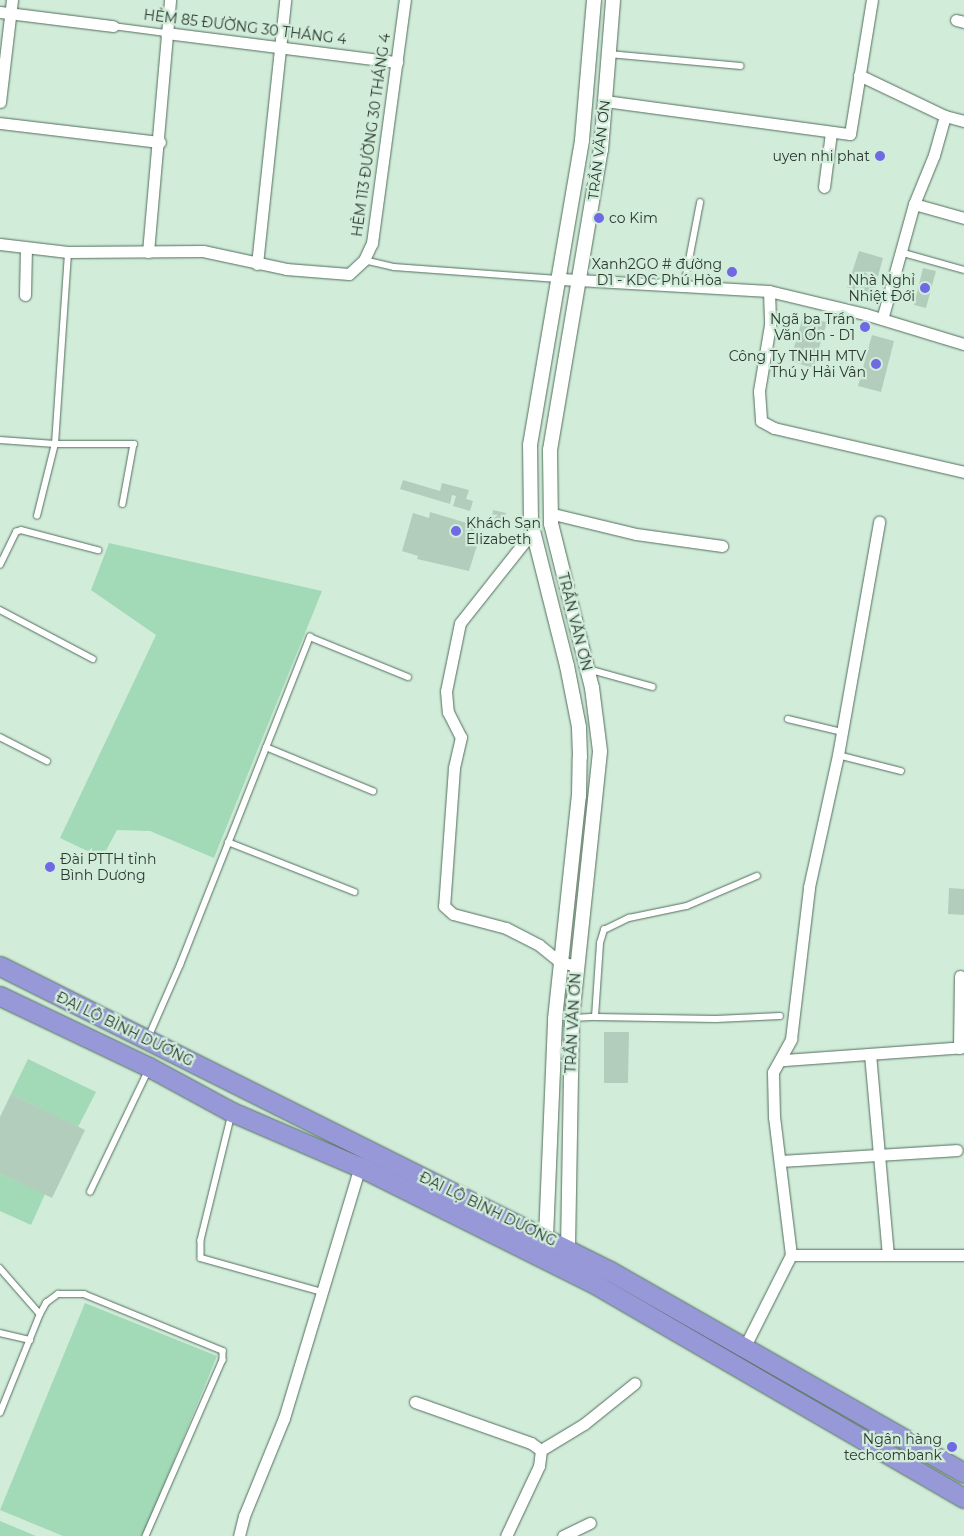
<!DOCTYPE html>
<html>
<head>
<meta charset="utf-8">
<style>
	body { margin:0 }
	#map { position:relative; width:964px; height:1536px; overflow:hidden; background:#d1edda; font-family:Montserrat,sans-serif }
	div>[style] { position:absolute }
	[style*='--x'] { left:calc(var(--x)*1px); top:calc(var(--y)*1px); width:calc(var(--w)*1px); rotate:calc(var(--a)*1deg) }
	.green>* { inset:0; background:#a2d9b6 }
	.building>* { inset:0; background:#b2cdbb }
	.roads { filter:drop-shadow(0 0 1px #546d5d) drop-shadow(0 0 1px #546d5d) }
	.service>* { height:5.5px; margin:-2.75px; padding:0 2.75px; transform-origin:2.75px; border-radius:2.75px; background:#fff }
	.minor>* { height:11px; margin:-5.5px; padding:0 5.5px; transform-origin:5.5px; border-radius:5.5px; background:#fff }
	.tertiary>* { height:14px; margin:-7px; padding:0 7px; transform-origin:7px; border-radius:7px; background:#fff }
	.trunk>* { height:19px; margin:-9.5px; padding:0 9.5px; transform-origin:9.5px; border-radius:9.5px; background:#9798d8 }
	.dots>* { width:14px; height:14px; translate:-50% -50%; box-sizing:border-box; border:2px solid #d1edda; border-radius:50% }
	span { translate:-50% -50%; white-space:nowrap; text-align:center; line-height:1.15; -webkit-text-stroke:4.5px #d1edda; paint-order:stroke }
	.street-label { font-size:14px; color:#2c3730 }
	.poi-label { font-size:14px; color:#2c3730 }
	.right { translate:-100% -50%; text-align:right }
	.left { translate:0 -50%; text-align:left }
</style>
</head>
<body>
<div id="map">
	<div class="green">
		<i style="clip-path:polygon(109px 543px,322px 591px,214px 858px,150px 831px,117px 830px,102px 858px,60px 838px,156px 635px,91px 590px)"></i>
		<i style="clip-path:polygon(28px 1059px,96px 1092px,78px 1127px,11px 1094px)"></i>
		<i style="clip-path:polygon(0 1173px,45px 1194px,31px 1225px,0 1211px)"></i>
		<i style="clip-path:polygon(85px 1303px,217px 1356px,143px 1536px,63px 1536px,0 1510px)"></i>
		<i style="clip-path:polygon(0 1521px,36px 1536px,0 1536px)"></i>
	</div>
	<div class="building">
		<i style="clip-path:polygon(859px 251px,883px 258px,873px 295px,847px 288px)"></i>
		<i style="clip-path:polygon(923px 268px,936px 271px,926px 308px,914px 305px)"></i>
		<i style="clip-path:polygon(803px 317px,827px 322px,813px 368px,790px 361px)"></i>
		<i style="clip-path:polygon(872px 335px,894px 341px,881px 392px,858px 386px)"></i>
		<i style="clip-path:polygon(403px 480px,440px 491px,442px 483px,469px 490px,466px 499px,473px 501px,470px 511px,453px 506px,456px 496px,452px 495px,450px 504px,400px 489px)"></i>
		<i style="clip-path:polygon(493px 510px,506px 513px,504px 521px,492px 518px)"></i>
		<i style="clip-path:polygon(430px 512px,477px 526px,476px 532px,481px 533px,469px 571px,417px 559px,418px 556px,402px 551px,413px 513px,429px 518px)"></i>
		<i style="clip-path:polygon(949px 888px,964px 889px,964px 915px,948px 914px)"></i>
		<i style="clip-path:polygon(604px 1032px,629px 1032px,628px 1083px,604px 1083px)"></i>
		<i style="clip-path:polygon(11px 1094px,85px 1130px,52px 1198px,0 1173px,0 1117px)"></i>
	</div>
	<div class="roads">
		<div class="service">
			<i style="--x:113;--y:26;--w:53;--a:7.5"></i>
			<i style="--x:609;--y:54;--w:132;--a:5.2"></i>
			<i style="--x:900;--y:252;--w:66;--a:15.7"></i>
			<i style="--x:364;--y:260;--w:31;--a:13"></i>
			<i style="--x:394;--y:267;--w:164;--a:4.2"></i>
			<i style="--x:684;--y:286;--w:85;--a:-79.1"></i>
			<i style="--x:0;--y:440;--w:55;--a:4.2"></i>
			<i style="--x:55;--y:444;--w:192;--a:-86.1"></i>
			<i style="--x:37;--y:516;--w:74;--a:-76"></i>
			<i style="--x:55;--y:444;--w:79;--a:0"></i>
			<i style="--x:134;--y:444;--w:61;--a:100.4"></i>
			<i style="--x:0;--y:565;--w:37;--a:-64"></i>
			<i style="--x:16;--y:532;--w:5;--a:-22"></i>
			<i style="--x:21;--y:530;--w:80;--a:14.6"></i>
			<i style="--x:0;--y:610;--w:105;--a:27.8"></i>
			<i style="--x:588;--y:669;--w:67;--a:15.5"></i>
			<i style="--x:788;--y:719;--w:56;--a:13.5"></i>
			<i style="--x:0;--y:737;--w:53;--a:27.1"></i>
			<i style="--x:266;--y:747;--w:116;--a:22.4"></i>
			<i style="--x:838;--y:755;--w:65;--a:14.3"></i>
			<i style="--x:228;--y:842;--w:136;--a:21.5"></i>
			<i style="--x:595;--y:1017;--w:121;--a:0.9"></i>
			<i style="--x:716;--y:1019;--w:64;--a:-2.7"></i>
			<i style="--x:573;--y:1018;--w:22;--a:-3"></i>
			<i style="--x:595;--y:1017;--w:74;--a:-86.1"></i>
			<i style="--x:600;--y:943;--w:14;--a:-73"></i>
			<i style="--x:604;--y:930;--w:28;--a:-26"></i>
			<i style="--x:629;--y:918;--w:59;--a:-11.7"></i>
			<i style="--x:687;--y:906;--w:76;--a:-23.2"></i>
			<i style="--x:148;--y:1038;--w:80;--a:-66.3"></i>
			<i style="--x:180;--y:965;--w:353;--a:-68.4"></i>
			<i style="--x:310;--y:637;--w:106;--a:22.2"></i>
			<i style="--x:232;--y:1114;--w:130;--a:103.8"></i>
			<i style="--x:201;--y:1240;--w:18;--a:90"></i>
			<i style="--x:201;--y:1258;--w:126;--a:15.7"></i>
			<i style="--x:90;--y:1192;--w:136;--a:-64.4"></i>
			<i style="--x:0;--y:1268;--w:61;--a:49"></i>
			<i style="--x:0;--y:1333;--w:31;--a:13"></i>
			<i style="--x:0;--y:1413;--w:107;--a:-68"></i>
			<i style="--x:40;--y:1314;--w:13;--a:-61"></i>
			<i style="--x:46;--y:1303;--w:15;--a:-37"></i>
			<i style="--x:58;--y:1294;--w:26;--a:0"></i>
			<i style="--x:84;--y:1294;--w:150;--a:22.3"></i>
			<i style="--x:223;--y:1351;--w:9;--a:90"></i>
			<i style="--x:223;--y:1360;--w:192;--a:113.6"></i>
		</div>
		<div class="minor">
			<i style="--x:0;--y:12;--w:114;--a:7.1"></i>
			<i style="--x:956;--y:20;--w:8;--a:14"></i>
			<i style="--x:166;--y:33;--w:233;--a:7.2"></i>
			<i style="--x:859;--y:75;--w:95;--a:25.5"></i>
			<i style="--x:945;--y:116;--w:41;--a:105.8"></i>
			<i style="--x:934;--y:155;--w:53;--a:112.2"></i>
			<i style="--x:914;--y:204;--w:119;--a:105.5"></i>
			<i style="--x:605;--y:101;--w:247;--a:7.7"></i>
			<i style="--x:850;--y:134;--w:136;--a:-80.7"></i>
			<i style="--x:0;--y:102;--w:103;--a:-83.3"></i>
			<i style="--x:945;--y:116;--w:20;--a:15"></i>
			<i style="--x:0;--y:123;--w:161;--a:6.8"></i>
			<i style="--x:824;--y:187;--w:55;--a:-82.7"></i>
			<i style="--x:914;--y:204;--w:52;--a:15.6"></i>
			<i style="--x:0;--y:244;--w:68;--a:6.7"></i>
			<i style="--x:68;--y:252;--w:135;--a:-0.4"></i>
			<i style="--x:203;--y:251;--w:85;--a:12.2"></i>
			<i style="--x:286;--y:269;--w:63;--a:4.5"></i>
			<i style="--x:349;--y:274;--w:21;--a:-43"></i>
			<i style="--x:364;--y:260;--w:19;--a:-65"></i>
			<i style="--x:372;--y:243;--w:245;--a:-82.3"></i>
			<i style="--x:148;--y:252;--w:253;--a:-85"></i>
			<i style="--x:257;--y:264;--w:265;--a:-83.9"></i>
			<i style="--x:561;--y:279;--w:208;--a:3.3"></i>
			<i style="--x:769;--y:291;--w:99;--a:13.5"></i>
			<i style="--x:865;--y:314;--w:103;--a:16.9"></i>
			<i style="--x:769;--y:291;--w:34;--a:88"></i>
			<i style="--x:770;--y:325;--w:67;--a:99.5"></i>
			<i style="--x:759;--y:391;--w:30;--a:86"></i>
			<i style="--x:761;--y:421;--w:15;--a:28"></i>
			<i style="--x:774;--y:428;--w:195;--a:13"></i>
			<i style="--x:25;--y:295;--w:47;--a:-88.8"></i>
			<i style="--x:549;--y:513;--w:89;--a:13.6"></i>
			<i style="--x:636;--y:534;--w:87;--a:7.9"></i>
			<i style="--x:533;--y:531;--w:117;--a:128.4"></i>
			<i style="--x:460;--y:623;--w:69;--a:101.6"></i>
			<i style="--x:446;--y:691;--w:21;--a:85"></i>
			<i style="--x:448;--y:712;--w:28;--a:63"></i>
			<i style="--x:461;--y:737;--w:32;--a:103"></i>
			<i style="--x:454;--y:768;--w:138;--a:94.1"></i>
			<i style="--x:444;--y:906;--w:12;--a:42"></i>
			<i style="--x:453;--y:914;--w:55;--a:14.8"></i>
			<i style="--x:506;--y:928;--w:37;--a:27"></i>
			<i style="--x:539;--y:945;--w:27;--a:39"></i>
			<i style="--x:560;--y:962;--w:17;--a:13"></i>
			<i style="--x:959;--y:1048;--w:72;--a:-89.2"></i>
			<i style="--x:870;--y:1054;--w:201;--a:84.9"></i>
			<i style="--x:783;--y:1060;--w:181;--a:-4.1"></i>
			<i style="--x:782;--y:1161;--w:175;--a:-3.6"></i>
			<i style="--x:791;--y:1255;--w:139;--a:-97"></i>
			<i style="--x:774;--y:1117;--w:45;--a:-91.3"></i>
			<i style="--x:773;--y:1072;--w:38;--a:-61"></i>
			<i style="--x:791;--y:1039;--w:153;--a:-83.2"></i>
			<i style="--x:809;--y:887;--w:135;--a:-77.6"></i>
			<i style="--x:838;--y:755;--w:237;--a:-80"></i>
			<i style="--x:744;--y:1348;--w:104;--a:-63.2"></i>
			<i style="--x:791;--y:1255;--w:173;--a:0"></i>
			<i style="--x:415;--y:1402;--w:123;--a:19.5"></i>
			<i style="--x:531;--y:1443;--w:12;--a:35"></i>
			<i style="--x:541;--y:1450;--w:16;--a:97"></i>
			<i style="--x:539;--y:1466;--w:77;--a:115.2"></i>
			<i style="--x:541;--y:1450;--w:50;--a:-31.2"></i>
			<i style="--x:584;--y:1424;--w:65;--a:-38.8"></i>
			<i style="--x:239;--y:1536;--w:21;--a:-76"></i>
			<i style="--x:244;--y:1516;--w:106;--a:-67.8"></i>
			<i style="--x:284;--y:1418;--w:262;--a:-73.2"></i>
			<i style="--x:563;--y:1536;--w:30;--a:-26"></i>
		</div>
		<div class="tertiary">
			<i style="--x:546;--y:1237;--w:218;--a:-87.6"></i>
			<i style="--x:555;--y:1019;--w:224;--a:-83.9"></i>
			<i style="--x:579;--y:796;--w:39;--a:-89"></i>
			<i style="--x:580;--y:757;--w:30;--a:-92"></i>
			<i style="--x:579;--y:727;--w:62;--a:-101.1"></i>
			<i style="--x:567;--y:666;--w:147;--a:-104.1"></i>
			<i style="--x:531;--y:523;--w:78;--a:-90.7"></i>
			<i style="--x:530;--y:445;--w:309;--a:-80.3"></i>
			<i style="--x:582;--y:140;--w:141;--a:-85.1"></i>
			<i style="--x:568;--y:1248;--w:230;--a:-89"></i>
			<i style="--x:572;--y:1018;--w:268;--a:-84"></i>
			<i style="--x:600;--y:751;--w:64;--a:-97.2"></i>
			<i style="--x:592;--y:688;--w:169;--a:-104"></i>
			<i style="--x:551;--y:524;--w:74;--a:-90.8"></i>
			<i style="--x:550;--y:450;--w:304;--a:-80.4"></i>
			<i style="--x:601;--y:150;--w:150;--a:-85.4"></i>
		</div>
		<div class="trunk">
			<i style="--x:0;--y:966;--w:682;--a:26.57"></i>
			<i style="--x:610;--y:1271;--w:408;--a:29.7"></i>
			<i style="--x:0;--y:996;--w:165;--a:25.5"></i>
			<i style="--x:149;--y:1067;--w:94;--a:28.5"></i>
			<i style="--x:232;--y:1112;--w:139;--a:23.3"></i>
			<i style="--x:360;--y:1167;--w:260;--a:26.5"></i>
			<i style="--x:593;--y:1283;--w:429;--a:30.1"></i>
		</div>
	</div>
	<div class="dots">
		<i style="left:880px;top:156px;background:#6f69e3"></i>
		<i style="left:599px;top:218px;background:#6f69e3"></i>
		<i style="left:732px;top:272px;background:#6f69e3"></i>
		<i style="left:925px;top:288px;background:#6f69e3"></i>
		<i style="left:865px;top:327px;background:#6f69e3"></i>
		<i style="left:876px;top:364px;background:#6f69e3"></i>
		<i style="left:456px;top:531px;background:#6f69e3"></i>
		<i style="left:50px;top:867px;background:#6f69e3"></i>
		<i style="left:952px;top:1447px;background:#6f69e3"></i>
	</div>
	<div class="street-label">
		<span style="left:245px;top:27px;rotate:7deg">HẺM 85 ĐƯỜNG 30 THÁNG 4</span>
		<span style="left:371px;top:135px;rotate:-82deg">HẺM 113 ĐƯỜNG 30 THÁNG 4</span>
		<span style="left:599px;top:150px;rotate:-83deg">TRẦN VĂN ƠN</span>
		<span style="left:575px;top:622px;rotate:76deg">TRẦN VĂN ƠN</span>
		<span style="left:573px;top:1023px;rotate:-87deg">TRẦN VĂN ƠN</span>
		<span style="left:125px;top:1029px;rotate:26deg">ĐẠI LỘ BÌNH DƯƠNG</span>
		<span style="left:488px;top:1209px;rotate:26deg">ĐẠI LỘ BÌNH DƯƠNG</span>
	</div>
	<div class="poi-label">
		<span class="right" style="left:870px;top:156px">uyen nhi phat</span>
		<span class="left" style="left:609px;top:218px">co Kim</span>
		<span class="right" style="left:722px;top:272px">Xanh2GO # đường<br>D1 - KDC Phú Hòa</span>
		<span class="right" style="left:915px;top:288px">Nhà Nghỉ<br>Nhiệt Đới</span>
		<span class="right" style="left:855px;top:327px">Ngã ba Trần<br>Văn Ơn - D1</span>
		<span class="right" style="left:866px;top:364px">Công Ty TNHH MTV<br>Thú y Hải Vân</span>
		<span class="left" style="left:466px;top:531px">Khách Sạn<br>Elizabeth</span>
		<span class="left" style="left:60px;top:867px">Đài PTTH tỉnh<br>Bình Dương</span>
		<span class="right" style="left:942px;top:1447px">Ngân hàng<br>techcombank</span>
	</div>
</div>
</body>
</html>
